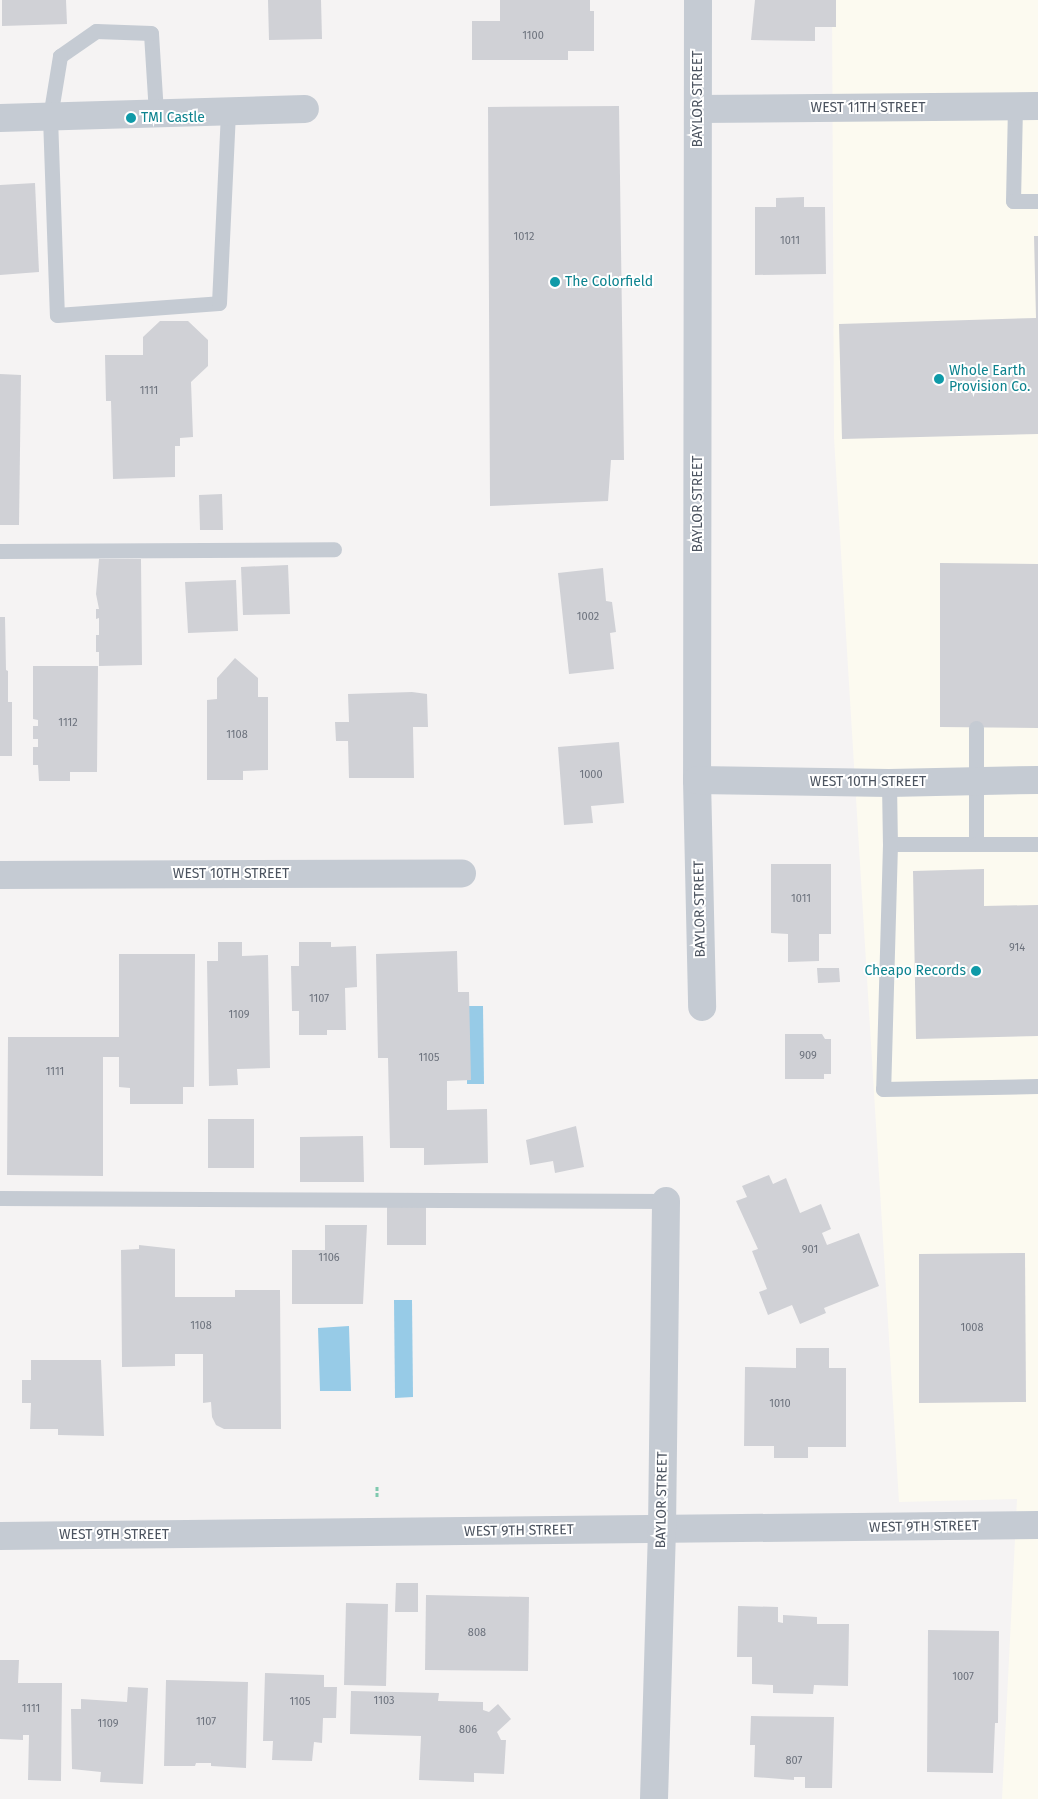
<!DOCTYPE html>
<html>
<head>
<meta charset="utf-8">
<style>
	body { margin:0 }
	#map { position:relative; width:1038px; height:1799px; overflow:hidden; background:#f5f3f3; font-family:"Fira Sans",sans-serif }
	div>[style] { position:absolute }
	[style*='--x'] { left:calc(var(--x)*1px); top:calc(var(--y)*1px); width:calc(var(--w)*1px); rotate:calc(var(--a)*1deg) }
	.commercial>* { inset:0; background:#fcfaf0 }
	.water>* { inset:0; background:#97cbe7 }
	.building>* { inset:0; background:#d0d1d6 }
	.path>* { height:3px; margin-top:-1.5px; transform-origin:0; background:repeating-linear-gradient(90deg,#80c9af 0 4px,transparent 0 6.5px) }
	.lane>* { height:15px; margin:-7.5px; padding:0 7.5px; transform-origin:7.5px; border-radius:7.5px; background:#c5cbd3 }
	.street>* { height:28px; margin:-14px; padding:0 14px; transform-origin:14px; border-radius:14px; background:#c5cbd3 }
	.dots>* { width:14px; height:14px; translate:-50% -50%; box-sizing:border-box; border:2px solid #fff; border-radius:50% }
	span { translate:-50% -50%; white-space:nowrap; text-align:center; line-height:1.15; -webkit-text-stroke:4px #fff; paint-order:stroke }
	.number-label { font-size:11px; color:#6c727d }
	.number-label span { -webkit-text-stroke-width:0 }
	.street-label { font-size:14px; color:#4b535f }
	.culture-label { font-size:14px; color:#0d838f }
	.left { translate:0 -50%; text-align:left }
	.right { translate:-100% -50%; text-align:right }
</style>
</head>
<body>
<div id="map">
	<div class="commercial">
		<i style="clip-path:polygon(832px 0,1038px 0,1038px 1799px,1002px 1799px,1017px 1499px,899px 1502px,834px 438px)"></i>
	</div>
	<div class="water">
		<i style="clip-path:polygon(467px 1006px,483px 1006px,484px 1084px,467px 1084px)"></i>
		<i style="clip-path:polygon(394px 1300px,412px 1300px,413px 1397px,395px 1398px)"></i>
		<i style="clip-path:polygon(349px 1326px,351px 1391px,320px 1391px,318px 1328px)"></i>
	</div>
	<div class="building">
		<i style="clip-path:polygon(2px 0,66px 0,67px 24px,2px 26px)"></i>
		<i style="clip-path:polygon(268px 0,321px 0,322px 39px,269px 40px)"></i>
		<i style="clip-path:polygon(500px 0,590px 0,590px 11px,594px 11px,594px 51px,568px 51px,568px 60px,472px 60px,472px 21px,500px 21px)"></i>
		<i style="clip-path:polygon(755px 0,836px 0,836px 27px,815px 27px,815px 41px,751px 40px)"></i>
		<i style="clip-path:polygon(619px 106px,624px 460px,611px 460px,608px 501px,490px 506px,488px 107px)"></i>
		<i style="clip-path:polygon(35px 183px,39px 272px,0 275px,0 185px)"></i>
		<i style="clip-path:polygon(804px 197px,804px 207px,825px 207px,826px 274px,755px 275px,755px 207px,776px 207px,776px 198px)"></i>
		<i style="clip-path:polygon(1034px 236px,1038px 236px,1038px 434px,842px 439px,839px 324px,1036px 318px)"></i>
		<i style="clip-path:polygon(160px 321px,188px 321px,208px 340px,208px 366px,191px 382px,193px 437px,180px 438px,180px 446px,175px 446px,175px 477px,113px 479px,111px 401px,106px 401px,105px 355px,143px 355px,143px 337px)"></i>
		<i style="clip-path:polygon(0 374px,21px 375px,19px 525px,0 525px)"></i>
		<i style="clip-path:polygon(222px 494px,223px 530px,200px 530px,199px 495px)"></i>
		<i style="clip-path:polygon(99px 559px,141px 559px,142px 665px,99px 666px,99px 652px,96px 652px,96px 635px,99px 635px,99px 618px,96px 619px,96px 609px,99px 609px,96px 594px)"></i>
		<i style="clip-path:polygon(940px 563px,1038px 564px,1038px 728px,940px 727px)"></i>
		<i style="clip-path:polygon(288px 565px,290px 614px,243px 615px,241px 567px)"></i>
		<i style="clip-path:polygon(603px 568px,606px 601px,612px 602px,616px 632px,610px 633px,614px 669px,569px 674px,558px 573px)"></i>
		<i style="clip-path:polygon(236px 580px,238px 631px,188px 633px,185px 582px)"></i>
		<i style="clip-path:polygon(0 617px,5px 617px,6px 670px,8px 671px,8px 702px,12px 702px,12px 756px,0 756px)"></i>
		<i style="clip-path:polygon(235px 658px,258px 678px,258px 697px,268px 697px,268px 770px,243px 771px,243px 780px,207px 780px,207px 700px,217px 699px,217px 678px)"></i>
		<i style="clip-path:polygon(33px 666px,98px 666px,97px 772px,70px 772px,70px 781px,39px 781px,38px 765px,33px 765px,33px 747px,38px 747px,38px 739px,33px 739px,33px 726px,38px 726px,38px 720px,33px 719px)"></i>
		<i style="clip-path:polygon(412px 692px,427px 694px,428px 727px,413px 727px,414px 778px,349px 778px,348px 741px,336px 741px,335px 722px,349px 722px,348px 694px)"></i>
		<i style="clip-path:polygon(619px 742px,624px 803px,591px 806px,593px 823px,564px 825px,558px 747px)"></i>
		<i style="clip-path:polygon(771px 864px,831px 864px,831px 934px,819px 934px,819px 961px,788px 962px,788px 934px,771px 933px)"></i>
		<i style="clip-path:polygon(984px 869px,984px 906px,1038px 905px,1038px 1036px,916px 1039px,913px 871px)"></i>
		<i style="clip-path:polygon(218px 942px,242px 942px,242px 956px,268px 955px,270px 1068px,237px 1069px,238px 1085px,209px 1086px,207px 961px,218px 961px)"></i>
		<i style="clip-path:polygon(299px 942px,331px 942px,331px 947px,356px 946px,357px 987px,345px 988px,346px 1030px,327px 1030px,327px 1035px,299px 1035px,299px 1011px,292px 1011px,291px 966px,299px 966px)"></i>
		<i style="clip-path:polygon(457px 951px,458px 992px,469px 992px,471px 1080px,447px 1081px,447px 1110px,487px 1109px,488px 1163px,424px 1165px,424px 1148px,390px 1148px,388px 1058px,378px 1058px,376px 954px)"></i>
		<i style="clip-path:polygon(119px 954px,195px 954px,194px 1087px,183px 1087px,183px 1104px,130px 1104px,130px 1088px,119px 1087px,119px 1057px,103px 1057px,103px 1176px,7px 1175px,8px 1037px,119px 1037px)"></i>
		<i style="clip-path:polygon(817px 968px,839px 968px,840px 982px,818px 983px)"></i>
		<i style="clip-path:polygon(785px 1034px,822px 1034px,825px 1039px,831px 1039px,831px 1074px,824px 1074px,824px 1079px,785px 1079px)"></i>
		<i style="clip-path:polygon(208px 1119px,254px 1119px,254px 1168px,208px 1168px)"></i>
		<i style="clip-path:polygon(576px 1126px,584px 1167px,555px 1173px,553px 1161px,530px 1165px,526px 1140px)"></i>
		<i style="clip-path:polygon(363px 1136px,364px 1182px,300px 1182px,300px 1137px)"></i>
		<i style="clip-path:polygon(769px 1175px,773px 1184px,786px 1178px,800px 1213px,821px 1204px,831px 1229px,822px 1233px,827px 1245px,859px 1233px,879px 1286px,824px 1308px,826px 1313px,800px 1324px,792px 1305px,768px 1315px,759px 1292px,767px 1289px,752px 1251px,758px 1249px,736px 1201px,747px 1197px,742px 1186px)"></i>
		<i style="clip-path:polygon(387px 1207px,426px 1207px,426px 1245px,387px 1245px)"></i>
		<i style="clip-path:polygon(325px 1225px,367px 1225px,363px 1304px,292px 1304px,292px 1250px,325px 1250px)"></i>
		<i style="clip-path:polygon(139px 1245px,175px 1249px,175px 1297px,235px 1297px,235px 1290px,280px 1290px,281px 1429px,224px 1429px,216px 1425px,212px 1417px,211px 1402px,203px 1403px,203px 1354px,175px 1354px,175px 1366px,122px 1367px,121px 1250px,139px 1249px)"></i>
		<i style="clip-path:polygon(1025px 1253px,1026px 1402px,919px 1403px,919px 1254px)"></i>
		<i style="clip-path:polygon(796px 1348px,829px 1348px,829px 1368px,846px 1368px,846px 1447px,808px 1447px,808px 1458px,774px 1458px,774px 1446px,744px 1446px,745px 1367px,796px 1368px)"></i>
		<i style="clip-path:polygon(31px 1360px,101px 1360px,104px 1436px,58px 1435px,58px 1429px,30px 1429px,31px 1403px,22px 1403px,22px 1380px,31px 1380px)"></i>
		<i style="clip-path:polygon(396px 1583px,418px 1583px,418px 1612px,395px 1612px)"></i>
		<i style="clip-path:polygon(426px 1595px,529px 1597px,528px 1671px,425px 1670px)"></i>
		<i style="clip-path:polygon(346px 1603px,388px 1604px,386px 1686px,344px 1685px)"></i>
		<i style="clip-path:polygon(738px 1606px,778px 1607px,778px 1622px,783px 1623px,783px 1615px,817px 1617px,817px 1624px,849px 1624px,848px 1686px,814px 1685px,813px 1694px,773px 1693px,773px 1685px,752px 1684px,752px 1657px,737px 1657px)"></i>
		<i style="clip-path:polygon(928px 1630px,999px 1631px,998px 1723px,995px 1723px,993px 1773px,927px 1772px)"></i>
		<i style="clip-path:polygon(0 1660px,19px 1660px,18px 1683px,62px 1683px,61px 1781px,28px 1780px,29px 1735px,23px 1735px,23px 1740px,0 1739px)"></i>
		<i style="clip-path:polygon(265px 1673px,324px 1675px,324px 1687px,337px 1687px,336px 1718px,323px 1718px,322px 1743px,314px 1742px,312px 1761px,272px 1760px,273px 1741px,263px 1741px)"></i>
		<i style="clip-path:polygon(166px 1680px,248px 1682px,246px 1768px,211px 1766px,211px 1763px,196px 1763px,195px 1766px,164px 1766px)"></i>
		<i style="clip-path:polygon(128px 1687px,148px 1688px,143px 1784px,100px 1782px,101px 1772px,72px 1769px,71px 1709px,81px 1709px,81px 1699px,127px 1702px)"></i>
		<i style="clip-path:polygon(351px 1691px,439px 1693px,438px 1701px,483px 1702px,483px 1710px,489px 1712px,498px 1704px,511px 1719px,497px 1732px,501px 1740px,506px 1740px,504px 1774px,474px 1773px,474px 1782px,419px 1780px,421px 1736px,350px 1734px)"></i>
		<i style="clip-path:polygon(751px 1716px,834px 1717px,832px 1788px,805px 1788px,805px 1777px,794px 1777px,794px 1780px,754px 1777px,755px 1745px,750px 1745px)"></i>
	</div>
	<div class="path">
		<i style="--x:377;--y:1497;--w:12;--a:-90"></i>
	</div>
	<div class="lane">
		<i style="--x:1015;--y:106;--w:95;--a:91.2"></i>
		<i style="--x:1013;--y:201;--w:25;--a:0"></i>
		<i style="--x:156;--y:113;--w:80;--a:-93.6"></i>
		<i style="--x:151;--y:33;--w:55;--a:-177.9"></i>
		<i style="--x:96;--y:31;--w:44;--a:145.2"></i>
		<i style="--x:60;--y:56;--w:62;--a:99.3"></i>
		<i style="--x:50;--y:117;--w:198;--a:88"></i>
		<i style="--x:57;--y:315;--w:162;--a:-4.2"></i>
		<i style="--x:219;--y:303;--w:191;--a:-87.3"></i>
		<i style="--x:0;--y:551;--w:334;--a:-0.3"></i>
		<i style="--x:889;--y:783;--w:61;--a:89.1"></i>
		<i style="--x:890;--y:844;--w:86;--a:0"></i>
		<i style="--x:976;--y:844;--w:116;--a:-90"></i>
		<i style="--x:890;--y:844;--w:245;--a:91.6"></i>
		<i style="--x:883;--y:1089;--w:155;--a:-1.1"></i>
		<i style="--x:976;--y:844;--w:62;--a:0"></i>
		<i style="--x:0;--y:1198;--w:666;--a:0.26"></i>
	</div>
	<div class="street">
		<i style="--x:698;--y:0;--w:780;--a:90.07"></i>
		<i style="--x:697;--y:780;--w:227;--a:88.7"></i>
		<i style="--x:698;--y:109;--w:340;--a:-0.5"></i>
		<i style="--x:0;--y:118;--w:305;--a:-1.7"></i>
		<i style="--x:697;--y:780;--w:192;--a:0.9"></i>
		<i style="--x:889;--y:783;--w:149;--a:-1.2"></i>
		<i style="--x:0;--y:875;--w:462;--a:-0.2"></i>
		<i style="--x:0;--y:1536;--w:1038;--a:-0.61"></i>
		<i style="--x:654;--y:1799;--w:269;--a:-88.3"></i>
		<i style="--x:662;--y:1530;--w:329;--a:-89.3"></i>
	</div>
	<div class="dots">
		<i style="left:131px;top:118px;background:#0f9aa8"></i>
		<i style="left:555px;top:282px;background:#0f9aa8"></i>
		<i style="left:939px;top:379px;background:#0f9aa8"></i>
		<i style="left:976px;top:971px;background:#0f9aa8"></i>
	</div>
	<div class="number-label">
		<span style="left:533px;top:36px">1100</span>
		<span style="left:524px;top:237px">1012</span>
		<span style="left:790px;top:241px">1011</span>
		<span style="left:149px;top:391px">1111</span>
		<span style="left:588px;top:617px">1002</span>
		<span style="left:68px;top:723px">1112</span>
		<span style="left:237px;top:735px">1108</span>
		<span style="left:591px;top:775px">1000</span>
		<span style="left:801px;top:899px">1011</span>
		<span style="left:1017px;top:948px">914</span>
		<span style="left:319px;top:999px">1107</span>
		<span style="left:239px;top:1015px">1109</span>
		<span style="left:808px;top:1056px">909</span>
		<span style="left:429px;top:1058px">1105</span>
		<span style="left:55px;top:1072px">1111</span>
		<span style="left:810px;top:1250px">901</span>
		<span style="left:329px;top:1258px">1106</span>
		<span style="left:201px;top:1326px">1108</span>
		<span style="left:972px;top:1328px">1008</span>
		<span style="left:780px;top:1404px">1010</span>
		<span style="left:477px;top:1633px">808</span>
		<span style="left:963px;top:1677px">1007</span>
		<span style="left:384px;top:1701px">1103</span>
		<span style="left:300px;top:1702px">1105</span>
		<span style="left:31px;top:1709px">1111</span>
		<span style="left:206px;top:1722px">1107</span>
		<span style="left:108px;top:1724px">1109</span>
		<span style="left:468px;top:1730px">806</span>
		<span style="left:794px;top:1761px">807</span>
	</div>
	<div class="street-label">
		<span style="left:698px;top:99px;rotate:-90deg">BAYLOR STREET</span>
		<span style="left:868px;top:108px">WEST 11TH STREET</span>
		<span style="left:698px;top:504px;rotate:-90deg">BAYLOR STREET</span>
		<span style="left:868px;top:782px">WEST 10TH STREET</span>
		<span style="left:231px;top:874px">WEST 10TH STREET</span>
		<span style="left:700px;top:909px;rotate:-91deg">BAYLOR STREET</span>
		<span style="left:662px;top:1500px;rotate:-89deg">BAYLOR STREET</span>
		<span style="left:924px;top:1527px;rotate:-1deg">WEST 9TH STREET</span>
		<span style="left:519px;top:1531px;rotate:-1deg">WEST 9TH STREET</span>
		<span style="left:114px;top:1535px">WEST 9TH STREET</span>
	</div>
	<div class="culture-label">
		<span class="left" style="left:141px;top:118px">TMI Castle</span>
		<span class="left" style="left:565px;top:282px">The Colorfield</span>
		<span class="left" style="left:949px;top:379px">Whole Earth<br>Provision Co.</span>
		<span class="right" style="left:966px;top:971px">Cheapo Records</span>
	</div>
</div>
</body>
</html>
